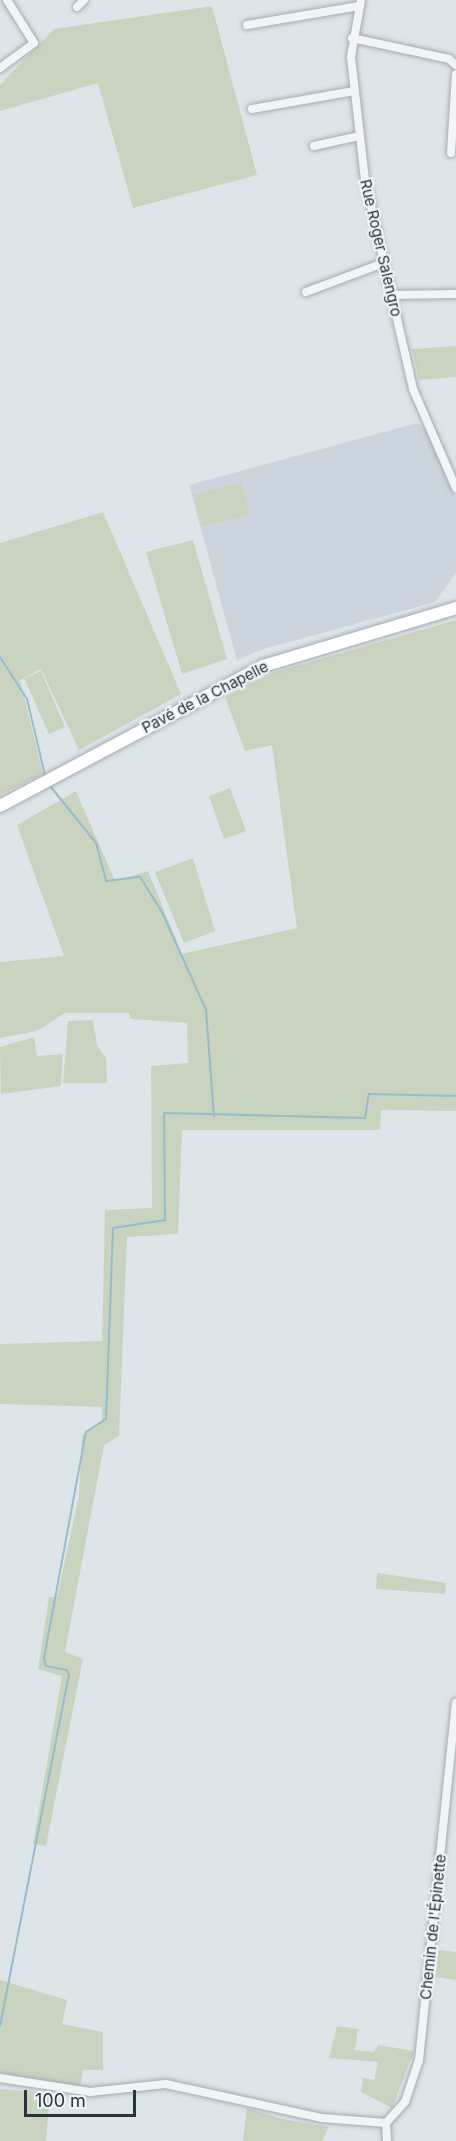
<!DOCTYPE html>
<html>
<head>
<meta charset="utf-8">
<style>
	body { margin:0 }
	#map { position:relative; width:456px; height:2141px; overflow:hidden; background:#dee5e9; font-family:Inter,sans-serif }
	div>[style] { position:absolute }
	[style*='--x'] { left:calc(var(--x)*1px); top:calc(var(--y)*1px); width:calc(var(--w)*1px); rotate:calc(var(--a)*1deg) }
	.built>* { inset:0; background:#ccd5db }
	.green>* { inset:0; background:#c9d3bf }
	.stream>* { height:2px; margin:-1px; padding:0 1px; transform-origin:1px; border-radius:1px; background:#97bccc }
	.roads { filter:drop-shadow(0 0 2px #a3adb3) drop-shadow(0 0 2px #a3adb3) }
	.street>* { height:8px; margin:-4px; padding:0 4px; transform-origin:4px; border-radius:4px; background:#f1f5f7 }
	.primary>* { height:12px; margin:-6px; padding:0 6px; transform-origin:6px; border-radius:6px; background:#fff }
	span { translate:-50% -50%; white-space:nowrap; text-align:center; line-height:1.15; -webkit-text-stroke:4.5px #eef3f6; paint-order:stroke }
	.street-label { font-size:15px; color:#263641 }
	.scale { position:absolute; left:24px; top:2090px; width:112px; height:27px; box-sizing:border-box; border:3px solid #263641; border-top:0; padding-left:8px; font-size:18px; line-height:21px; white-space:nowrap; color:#263641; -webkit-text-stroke:4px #eef3f6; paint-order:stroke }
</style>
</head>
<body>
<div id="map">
	<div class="built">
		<i style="clip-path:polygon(417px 423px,425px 429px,456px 497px,456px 573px,435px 602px,260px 650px,237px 661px,189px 485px)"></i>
	</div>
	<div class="green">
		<i style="clip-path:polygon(212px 6px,257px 175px,133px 208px,98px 83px,0 111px,0 85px,54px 29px)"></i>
		<i style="clip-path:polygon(456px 346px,456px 377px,419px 380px,412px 349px)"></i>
		<i style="clip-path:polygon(241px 482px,250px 514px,202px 527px,193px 495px)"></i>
		<i style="clip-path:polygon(103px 512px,181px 694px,79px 750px,41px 669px,20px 680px,43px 774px,0 795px,0 543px)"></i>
		<i style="clip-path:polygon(193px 540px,227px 659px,182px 674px,146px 552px)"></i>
		<i style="clip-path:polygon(456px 620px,456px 1111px,381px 1110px,380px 1130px,182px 1130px,178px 1234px,127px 1237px,119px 1436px,104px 1445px,65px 1652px,83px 1659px,46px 1846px,33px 1844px,62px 1676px,38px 1669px,49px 1597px,57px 1597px,79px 1496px,82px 1435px,102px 1421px,102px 1407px,0 1404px,0 1344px,102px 1341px,105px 1210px,152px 1208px,151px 1066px,188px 1063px,187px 1023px,131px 1019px,129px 1013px,65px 1013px,37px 1031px,0 1038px,0 962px,64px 956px,17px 825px,76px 791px,115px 881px,148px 871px,182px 954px,297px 928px,272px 745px,245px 751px,225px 697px,272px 673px)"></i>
		<i style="clip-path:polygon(41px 671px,65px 727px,49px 734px,24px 678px)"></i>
		<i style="clip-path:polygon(230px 788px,246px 831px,224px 839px,209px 796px)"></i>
		<i style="clip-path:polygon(193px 858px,215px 931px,184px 943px,155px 872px)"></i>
		<i style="clip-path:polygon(93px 1020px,97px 1045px,106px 1058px,107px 1083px,63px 1083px,68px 1021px)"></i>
		<i style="clip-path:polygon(34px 1037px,37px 1056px,63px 1054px,61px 1086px,1px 1094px,0 1047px)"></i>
		<i style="clip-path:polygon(377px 1573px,446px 1583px,445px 1594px,376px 1589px)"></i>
		<i style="clip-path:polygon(439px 1950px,456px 1952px,456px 1980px,435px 1977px)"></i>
		<i style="clip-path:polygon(0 1980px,67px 2000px,62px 2024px,103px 2032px,103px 2070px,83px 2070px,80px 2087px,0 2073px)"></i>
		<i style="clip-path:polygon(337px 2026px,358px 2029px,355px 2050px,374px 2052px,378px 2045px,414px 2051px,392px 2108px,361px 2092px,363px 2078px,374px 2080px,378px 2062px,329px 2058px)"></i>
		<i style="clip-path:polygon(0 2089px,50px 2093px,46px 2141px,0 2141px)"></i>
		<i style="clip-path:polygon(247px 2108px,282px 2119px,329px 2127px,322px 2141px,243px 2141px)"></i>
	</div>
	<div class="stream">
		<i style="--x:0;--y:657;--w:50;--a:57.3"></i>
		<i style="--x:27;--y:699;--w:78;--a:76.7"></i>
		<i style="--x:51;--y:787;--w:72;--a:51.2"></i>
		<i style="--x:96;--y:843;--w:39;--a:75"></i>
		<i style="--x:106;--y:881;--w:34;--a:-7"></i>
		<i style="--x:140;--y:877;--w:41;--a:57.8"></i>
		<i style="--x:162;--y:912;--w:107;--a:65.8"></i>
		<i style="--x:206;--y:1010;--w:107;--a:85.7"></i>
		<i style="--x:0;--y:2026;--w:358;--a:-78.9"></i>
		<i style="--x:69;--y:1675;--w:5;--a:-112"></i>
		<i style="--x:67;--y:1670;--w:21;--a:-169"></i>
		<i style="--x:46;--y:1666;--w:8;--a:-104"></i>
		<i style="--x:44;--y:1658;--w:230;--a:-79.5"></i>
		<i style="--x:86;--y:1432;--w:24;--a:-33"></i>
		<i style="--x:106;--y:1419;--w:191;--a:-87.9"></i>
		<i style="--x:113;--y:1228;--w:53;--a:-8.7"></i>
		<i style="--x:165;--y:1220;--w:107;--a:-90.5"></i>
		<i style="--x:164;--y:1113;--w:201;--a:1.4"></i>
		<i style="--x:365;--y:1118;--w:24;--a:-81"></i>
		<i style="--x:369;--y:1094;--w:87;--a:1.3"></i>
	</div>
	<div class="roads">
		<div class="street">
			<i style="--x:361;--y:0;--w:58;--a:100"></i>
			<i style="--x:351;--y:57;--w:123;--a:83.5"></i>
			<i style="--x:365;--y:179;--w:215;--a:77.1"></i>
			<i style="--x:413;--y:389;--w:108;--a:66.5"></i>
			<i style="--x:77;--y:7;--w:10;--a:-45"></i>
			<i style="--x:247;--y:25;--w:114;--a:-9.6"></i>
			<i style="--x:352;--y:38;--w:99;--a:12.2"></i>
			<i style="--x:449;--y:59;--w:9;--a:41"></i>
			<i style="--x:0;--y:68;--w:42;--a:-36.3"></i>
			<i style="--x:34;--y:43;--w:51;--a:-122.1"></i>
			<i style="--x:252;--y:109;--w:104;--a:-10"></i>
			<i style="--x:314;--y:146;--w:46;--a:-12.5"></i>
			<i style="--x:451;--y:153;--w:79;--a:-86.4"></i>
			<i style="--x:306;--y:292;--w:82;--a:-20.6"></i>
			<i style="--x:391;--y:295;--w:65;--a:-0.9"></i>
			<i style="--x:0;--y:2078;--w:91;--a:8.8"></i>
			<i style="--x:90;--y:2092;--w:76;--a:-6"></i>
			<i style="--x:166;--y:2084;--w:160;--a:12.3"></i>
			<i style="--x:322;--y:2118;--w:64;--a:4.5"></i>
			<i style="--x:387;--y:2141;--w:18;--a:-93"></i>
			<i style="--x:386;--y:2123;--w:28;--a:-48"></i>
			<i style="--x:405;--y:2102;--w:44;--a:-71.6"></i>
			<i style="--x:419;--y:2060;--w:359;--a:-84.1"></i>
		</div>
		<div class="primary">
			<i style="--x:0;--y:806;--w:298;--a:-28"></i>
			<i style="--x:263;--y:666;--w:202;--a:-16.7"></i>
		</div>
	</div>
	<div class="street-label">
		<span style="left:381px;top:248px;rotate:77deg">Rue Roger Salengro</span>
		<span style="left:205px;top:697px;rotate:-27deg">Pavé de la Chapelle</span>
		<span style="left:433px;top:1927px;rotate:-84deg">Chemin de l'Épinette</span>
	</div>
	<div class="scale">100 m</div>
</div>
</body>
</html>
